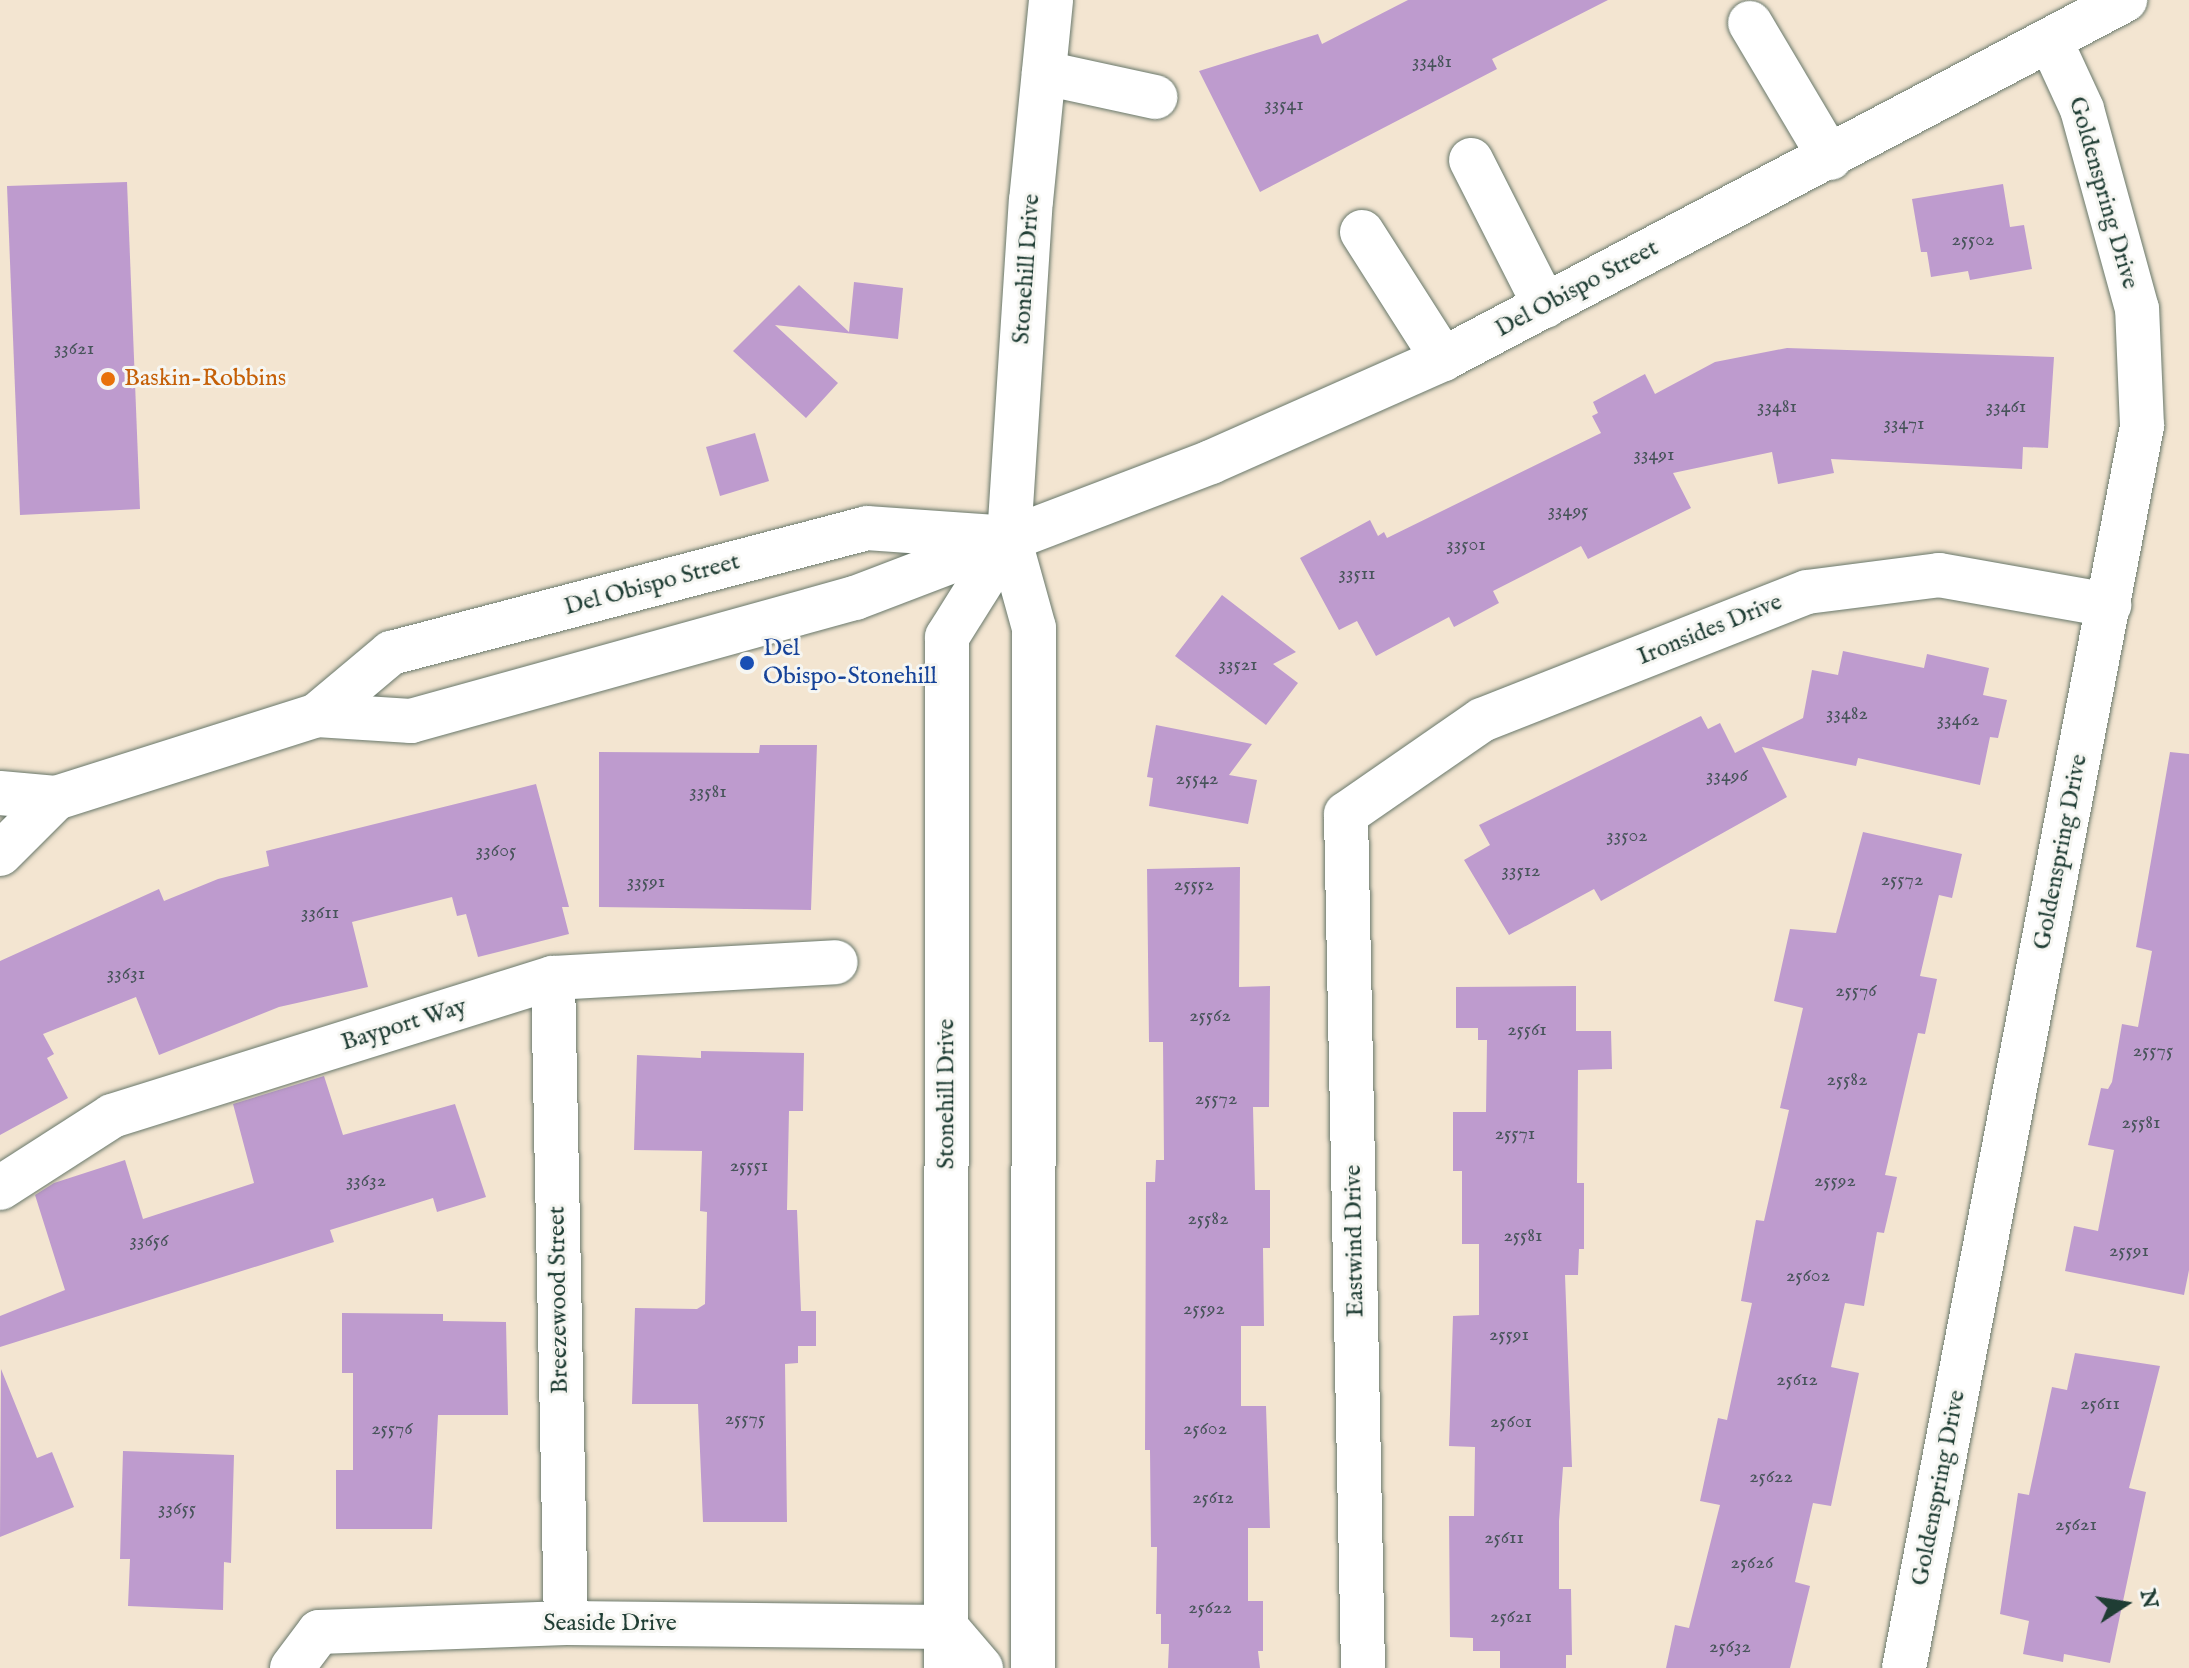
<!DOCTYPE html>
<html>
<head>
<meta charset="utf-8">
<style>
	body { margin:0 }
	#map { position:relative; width:2189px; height:1668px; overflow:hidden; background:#f3e5d1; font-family:"IM FELL English",serif }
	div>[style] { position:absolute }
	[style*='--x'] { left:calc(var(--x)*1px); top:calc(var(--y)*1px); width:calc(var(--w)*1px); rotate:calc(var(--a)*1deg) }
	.building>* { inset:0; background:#be9bce }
	.roads { filter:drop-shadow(0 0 2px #69786b) drop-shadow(0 0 2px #69786b) }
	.minor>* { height:44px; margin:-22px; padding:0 22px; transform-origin:22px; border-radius:22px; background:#fff }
	.major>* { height:44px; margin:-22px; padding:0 22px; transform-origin:22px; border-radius:22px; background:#fff }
	.dots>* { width:22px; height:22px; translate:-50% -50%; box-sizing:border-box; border:4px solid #f6f6f2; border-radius:50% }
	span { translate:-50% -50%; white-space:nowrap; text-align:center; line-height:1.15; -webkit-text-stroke:6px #f6f6f2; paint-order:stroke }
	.number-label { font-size:20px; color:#47545a }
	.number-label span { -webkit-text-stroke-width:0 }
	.street-label { font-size:24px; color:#1f3d34 }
	.food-label { font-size:24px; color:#c56008 }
	.left { translate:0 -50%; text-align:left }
	.transit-label { font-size:24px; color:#164399 }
	.north { position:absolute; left:2085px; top:1564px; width:80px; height:80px; -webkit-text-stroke:6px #f6f6f2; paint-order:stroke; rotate:78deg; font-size:22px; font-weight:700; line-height:32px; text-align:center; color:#1f3d34 }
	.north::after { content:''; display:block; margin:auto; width:28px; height:36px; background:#1f3d34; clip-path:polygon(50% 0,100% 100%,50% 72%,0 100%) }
</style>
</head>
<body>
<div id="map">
	<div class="building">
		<i style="clip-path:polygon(1408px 0,1608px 0,1492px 59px,1497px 69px,1260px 192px,1199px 71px,1318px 34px,1322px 44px)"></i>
		<i style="clip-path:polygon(127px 182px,140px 509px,20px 515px,7px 186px)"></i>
		<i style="clip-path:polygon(2003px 184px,2010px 227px,2024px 225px,2032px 269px,1970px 280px,1968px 271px,1931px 277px,1927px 252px,1921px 252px,1912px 199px)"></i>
		<i style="clip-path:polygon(854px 282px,903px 288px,898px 339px,775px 325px,838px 383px,806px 418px,733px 351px,799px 285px,849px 332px)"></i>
		<i style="clip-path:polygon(1787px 348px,2054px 357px,2048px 448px,2023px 447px,2022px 469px,1831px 459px,1834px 473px,1778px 484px,1772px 452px,1673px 473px,1691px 508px,1588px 559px,1581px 546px,1493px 591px,1499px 603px,1454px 627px,1449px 617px,1376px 656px,1357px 621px,1339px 630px,1300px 558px,1370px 520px,1378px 536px,1384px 532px,1387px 538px,1601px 433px,1592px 416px,1598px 413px,1593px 402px,1645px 374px,1655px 394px,1715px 362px)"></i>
		<i style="clip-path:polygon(755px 433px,769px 481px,720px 496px,706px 447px)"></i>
		<i style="clip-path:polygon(1222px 595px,1296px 652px,1273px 664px,1298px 683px,1266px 725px,1175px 656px)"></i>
		<i style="clip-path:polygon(1843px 651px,1924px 668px,1927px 654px,1989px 668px,1983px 695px,2007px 700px,1998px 738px,1990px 737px,1980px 785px,1858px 758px,1856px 766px,1762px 747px,1787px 797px,1601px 901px,1594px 889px,1509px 935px,1464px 860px,1490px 845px,1479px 825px,1701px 716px,1708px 729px,1720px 723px,1735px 753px,1803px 718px,1812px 670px,1838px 675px)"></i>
		<i style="clip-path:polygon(1156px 725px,1252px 744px,1229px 775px,1257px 780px,1248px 824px,1149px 806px,1153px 778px,1147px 777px)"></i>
		<i style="clip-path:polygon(760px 745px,817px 745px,811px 910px,599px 907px,599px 752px,759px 753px)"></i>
		<i style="clip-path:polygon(2170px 752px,2189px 754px,2189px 1270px,2184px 1295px,2065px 1271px,2074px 1226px,2098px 1231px,2114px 1150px,2088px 1145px,2101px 1088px,2108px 1089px,2112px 1082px,2122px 1024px,2138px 1027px,2152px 951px,2136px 947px)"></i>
		<i style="clip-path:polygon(536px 784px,569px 907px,562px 907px,569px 934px,478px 957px,466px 914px,457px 916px,452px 897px,352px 922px,368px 987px,279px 1007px,159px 1055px,136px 997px,43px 1034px,54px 1054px,47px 1058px,68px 1098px,0 1135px,0 961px,159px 889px,164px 901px,218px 879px,269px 866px,266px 851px)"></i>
		<i style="clip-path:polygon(1863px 832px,1962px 854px,1952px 898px,1939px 895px,1920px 976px,1937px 979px,1925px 1034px,1918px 1033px,1885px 1175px,1897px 1177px,1884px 1233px,1877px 1232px,1864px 1306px,1845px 1303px,1831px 1367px,1859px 1373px,1831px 1506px,1813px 1503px,1795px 1582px,1810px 1586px,1790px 1668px,1666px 1668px,1675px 1625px,1689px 1628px,1720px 1505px,1700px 1501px,1718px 1418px,1727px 1420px,1752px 1303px,1741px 1301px,1756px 1220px,1764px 1221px,1789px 1110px,1780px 1108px,1803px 1008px,1774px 1001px,1790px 929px,1836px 933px)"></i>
		<i style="clip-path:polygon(1240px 867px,1239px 987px,1270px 986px,1269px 1107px,1253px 1107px,1255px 1190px,1270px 1190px,1270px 1248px,1263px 1248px,1264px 1326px,1241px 1326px,1241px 1406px,1266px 1406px,1270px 1528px,1248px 1528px,1248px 1601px,1263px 1601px,1263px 1651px,1258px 1651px,1260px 1668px,1168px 1668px,1169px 1644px,1161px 1644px,1161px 1614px,1156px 1614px,1157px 1547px,1151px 1547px,1150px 1450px,1145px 1450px,1146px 1182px,1155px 1182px,1156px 1160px,1164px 1160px,1163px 1042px,1149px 1042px,1147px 869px)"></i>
		<i style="clip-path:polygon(1576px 986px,1576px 1031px,1611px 1031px,1612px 1069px,1578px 1070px,1577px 1183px,1584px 1183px,1584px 1249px,1579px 1249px,1578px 1275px,1565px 1275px,1572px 1467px,1563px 1467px,1559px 1521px,1559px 1589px,1571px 1589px,1572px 1655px,1566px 1655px,1566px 1668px,1500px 1668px,1500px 1651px,1473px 1651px,1473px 1638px,1450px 1637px,1449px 1516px,1474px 1516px,1475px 1447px,1449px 1446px,1453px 1316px,1479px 1315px,1479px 1244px,1462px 1244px,1462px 1171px,1453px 1171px,1453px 1112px,1486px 1112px,1487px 1040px,1478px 1040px,1478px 1028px,1456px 1028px,1456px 987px)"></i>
		<i style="clip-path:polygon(701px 1051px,804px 1053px,803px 1111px,789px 1111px,787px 1210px,797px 1210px,801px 1311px,816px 1311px,816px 1346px,798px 1346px,798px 1363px,785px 1364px,787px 1522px,703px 1522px,698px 1404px,632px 1404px,635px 1308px,697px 1309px,705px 1304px,707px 1212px,700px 1211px,702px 1151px,634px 1150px,637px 1055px,701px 1058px)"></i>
		<i style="clip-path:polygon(324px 1076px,343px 1135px,455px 1104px,486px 1197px,437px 1212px,433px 1198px,330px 1230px,334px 1242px,0 1347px,0 1316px,65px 1290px,35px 1195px,54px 1183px,125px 1160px,143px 1219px,254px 1183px,233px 1104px)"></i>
		<i style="clip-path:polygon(342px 1313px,443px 1314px,443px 1321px,506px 1322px,508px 1415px,438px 1415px,432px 1529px,336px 1529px,336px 1470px,353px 1470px,353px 1373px,342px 1373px)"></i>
		<i style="clip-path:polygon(2075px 1353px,2160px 1366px,2129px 1488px,2146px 1492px,2110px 1663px,2064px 1654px,2063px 1662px,2023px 1654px,2029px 1621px,2000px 1614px,2018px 1493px,2029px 1495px,2052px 1387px,2067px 1390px)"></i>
		<i style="clip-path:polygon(1px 1369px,37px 1458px,52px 1452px,74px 1507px,0 1537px)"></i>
		<i style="clip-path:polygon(123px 1451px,234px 1455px,231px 1563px,224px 1562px,223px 1610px,128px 1606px,130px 1559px,120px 1559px)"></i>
	</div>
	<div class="roads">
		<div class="minor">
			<i style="--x:1750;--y:23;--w:157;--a:59.3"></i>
			<i style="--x:1044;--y:73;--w:114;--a:12.2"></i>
			<i style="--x:1471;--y:160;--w:164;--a:63.1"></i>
			<i style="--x:1362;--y:232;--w:151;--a:57.5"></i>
			<i style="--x:553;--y:978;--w:645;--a:88.85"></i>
			<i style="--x:0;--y:1188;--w:133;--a:-32.7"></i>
			<i style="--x:112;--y:1116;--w:462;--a:-17.4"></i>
			<i style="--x:553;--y:978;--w:283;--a:-3.2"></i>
			<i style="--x:292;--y:1668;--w:45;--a:-53.1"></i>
			<i style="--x:319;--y:1632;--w:247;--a:-2.1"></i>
			<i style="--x:566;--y:1623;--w:380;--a:0.6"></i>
			<i style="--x:1363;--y:1668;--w:854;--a:-91.14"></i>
			<i style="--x:1346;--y:814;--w:165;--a:-34.7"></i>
			<i style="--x:1482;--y:720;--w:349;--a:-21.5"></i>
			<i style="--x:1807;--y:592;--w:133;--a:-7.3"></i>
			<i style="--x:1939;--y:575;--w:173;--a:10"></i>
			<i style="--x:1904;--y:1668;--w:1265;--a:-79.15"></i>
			<i style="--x:2142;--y:426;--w:117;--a:-92.4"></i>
			<i style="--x:2137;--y:309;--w:207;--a:-105.4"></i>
			<i style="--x:2082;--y:109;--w:74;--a:-114.8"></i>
		</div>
		<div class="major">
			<i style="--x:317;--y:715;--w:94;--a:3.7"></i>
			<i style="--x:411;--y:721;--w:461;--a:-15.5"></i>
			<i style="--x:855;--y:598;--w:381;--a:-20.9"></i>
			<i style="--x:1211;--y:462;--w:254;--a:-23.9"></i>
			<i style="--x:1443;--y:359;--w:771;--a:-27.76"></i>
			<i style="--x:0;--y:793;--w:56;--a:5.1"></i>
			<i style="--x:56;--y:798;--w:274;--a:-17.6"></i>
			<i style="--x:317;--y:715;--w:97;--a:-40"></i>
			<i style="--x:391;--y:653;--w:492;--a:-14.7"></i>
			<i style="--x:867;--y:528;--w:128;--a:4"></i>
			<i style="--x:0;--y:854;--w:79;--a:-45"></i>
			<i style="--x:946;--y:1627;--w:54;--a:49.5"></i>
			<i style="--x:946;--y:1668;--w:1031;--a:-89.94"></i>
			<i style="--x:947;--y:637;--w:117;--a:-57.9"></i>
			<i style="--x:1033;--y:1668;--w:1040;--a:-89.94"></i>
			<i style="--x:1034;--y:628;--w:93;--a:-105.5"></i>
			<i style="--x:1009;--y:538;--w:338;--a:-86.3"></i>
			<i style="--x:1031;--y:201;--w:202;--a:-84.3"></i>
		</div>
	</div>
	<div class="dots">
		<i style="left:108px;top:379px;background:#e8710a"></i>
		<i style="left:747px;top:663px;background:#1a4fb4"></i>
	</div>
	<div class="number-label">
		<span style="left:1432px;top:61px">33481</span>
		<span style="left:1284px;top:104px">33541</span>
		<span style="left:1973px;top:239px">25502</span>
		<span style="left:74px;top:348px">33621</span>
		<span style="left:1777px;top:406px">33481</span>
		<span style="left:2006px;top:406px">33461</span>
		<span style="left:1904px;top:423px">33471</span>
		<span style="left:1654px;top:454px">33491</span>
		<span style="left:1568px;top:510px">33495</span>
		<span style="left:1466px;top:544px">33501</span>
		<span style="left:1357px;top:573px">33511</span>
		<span style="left:1238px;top:664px">33521</span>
		<span style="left:1847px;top:713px">33482</span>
		<span style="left:1958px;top:719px">33462</span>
		<span style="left:1727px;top:775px">33496</span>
		<span style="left:1197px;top:778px">25542</span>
		<span style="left:708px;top:791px">33581</span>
		<span style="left:1627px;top:835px">33502</span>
		<span style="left:496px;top:850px">33605</span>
		<span style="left:1521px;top:870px">33512</span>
		<span style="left:1902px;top:879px">25572</span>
		<span style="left:646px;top:881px">33591</span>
		<span style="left:1194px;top:884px">25552</span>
		<span style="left:320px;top:912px">33611</span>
		<span style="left:126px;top:973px">33631</span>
		<span style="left:1856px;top:990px">25576</span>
		<span style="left:1210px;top:1015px">25562</span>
		<span style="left:1527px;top:1029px">25561</span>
		<span style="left:2153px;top:1050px">25575</span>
		<span style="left:1847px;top:1079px">25582</span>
		<span style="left:1216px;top:1098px">25572</span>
		<span style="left:2141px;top:1122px">25581</span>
		<span style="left:1515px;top:1133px">25571</span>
		<span style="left:749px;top:1165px">25551</span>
		<span style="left:366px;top:1180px">33632</span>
		<span style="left:1835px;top:1180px">25592</span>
		<span style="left:1208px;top:1218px">25582</span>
		<span style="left:1523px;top:1235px">25581</span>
		<span style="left:149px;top:1240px">33656</span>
		<span style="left:2129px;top:1250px">25591</span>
		<span style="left:1808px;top:1275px">25602</span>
		<span style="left:1204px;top:1308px">25592</span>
		<span style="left:1509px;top:1334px">25591</span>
		<span style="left:1797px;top:1379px">25612</span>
		<span style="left:2100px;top:1403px">25611</span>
		<span style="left:745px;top:1418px">25575</span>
		<span style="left:1511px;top:1421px">25601</span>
		<span style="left:392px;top:1428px">25576</span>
		<span style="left:1205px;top:1428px">25602</span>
		<span style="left:1771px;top:1476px">25622</span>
		<span style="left:1213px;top:1497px">25612</span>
		<span style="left:177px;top:1508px">33655</span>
		<span style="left:2076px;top:1524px">25621</span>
		<span style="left:1504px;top:1537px">25611</span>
		<span style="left:1752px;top:1562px">25626</span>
		<span style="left:1210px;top:1607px">25622</span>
		<span style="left:1511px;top:1616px">25621</span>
		<span style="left:1730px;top:1646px">25632</span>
	</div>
	<div class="street-label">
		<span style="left:2103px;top:193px;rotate:74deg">Goldenspring Drive</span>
		<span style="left:1027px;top:269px;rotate:-86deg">Stonehill Drive</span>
		<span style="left:1577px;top:289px;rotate:-28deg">Del Obispo Street</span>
		<span style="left:652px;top:585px;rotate:-15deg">Del Obispo Street</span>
		<span style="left:1710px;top:630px;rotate:-22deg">Ironsides Drive</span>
		<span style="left:2061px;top:852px;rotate:-79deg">Goldenspring Drive</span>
		<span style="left:404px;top:1025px;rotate:-17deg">Bayport Way</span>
		<span style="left:947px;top:1094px;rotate:-90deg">Stonehill Drive</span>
		<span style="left:1355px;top:1241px;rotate:-91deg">Eastwind Drive</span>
		<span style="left:559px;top:1300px;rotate:-91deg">Breezewood Street</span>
		<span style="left:1939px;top:1488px;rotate:-79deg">Goldenspring Drive</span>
		<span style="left:610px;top:1624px">Seaside Drive</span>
	</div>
	<div class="food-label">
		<span class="left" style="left:124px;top:379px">Baskin-Robbins</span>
	</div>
	<div class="transit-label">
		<span class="left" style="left:763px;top:663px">Del<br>Obispo-Stonehill</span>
	</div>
	<div class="north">N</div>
</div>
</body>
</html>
